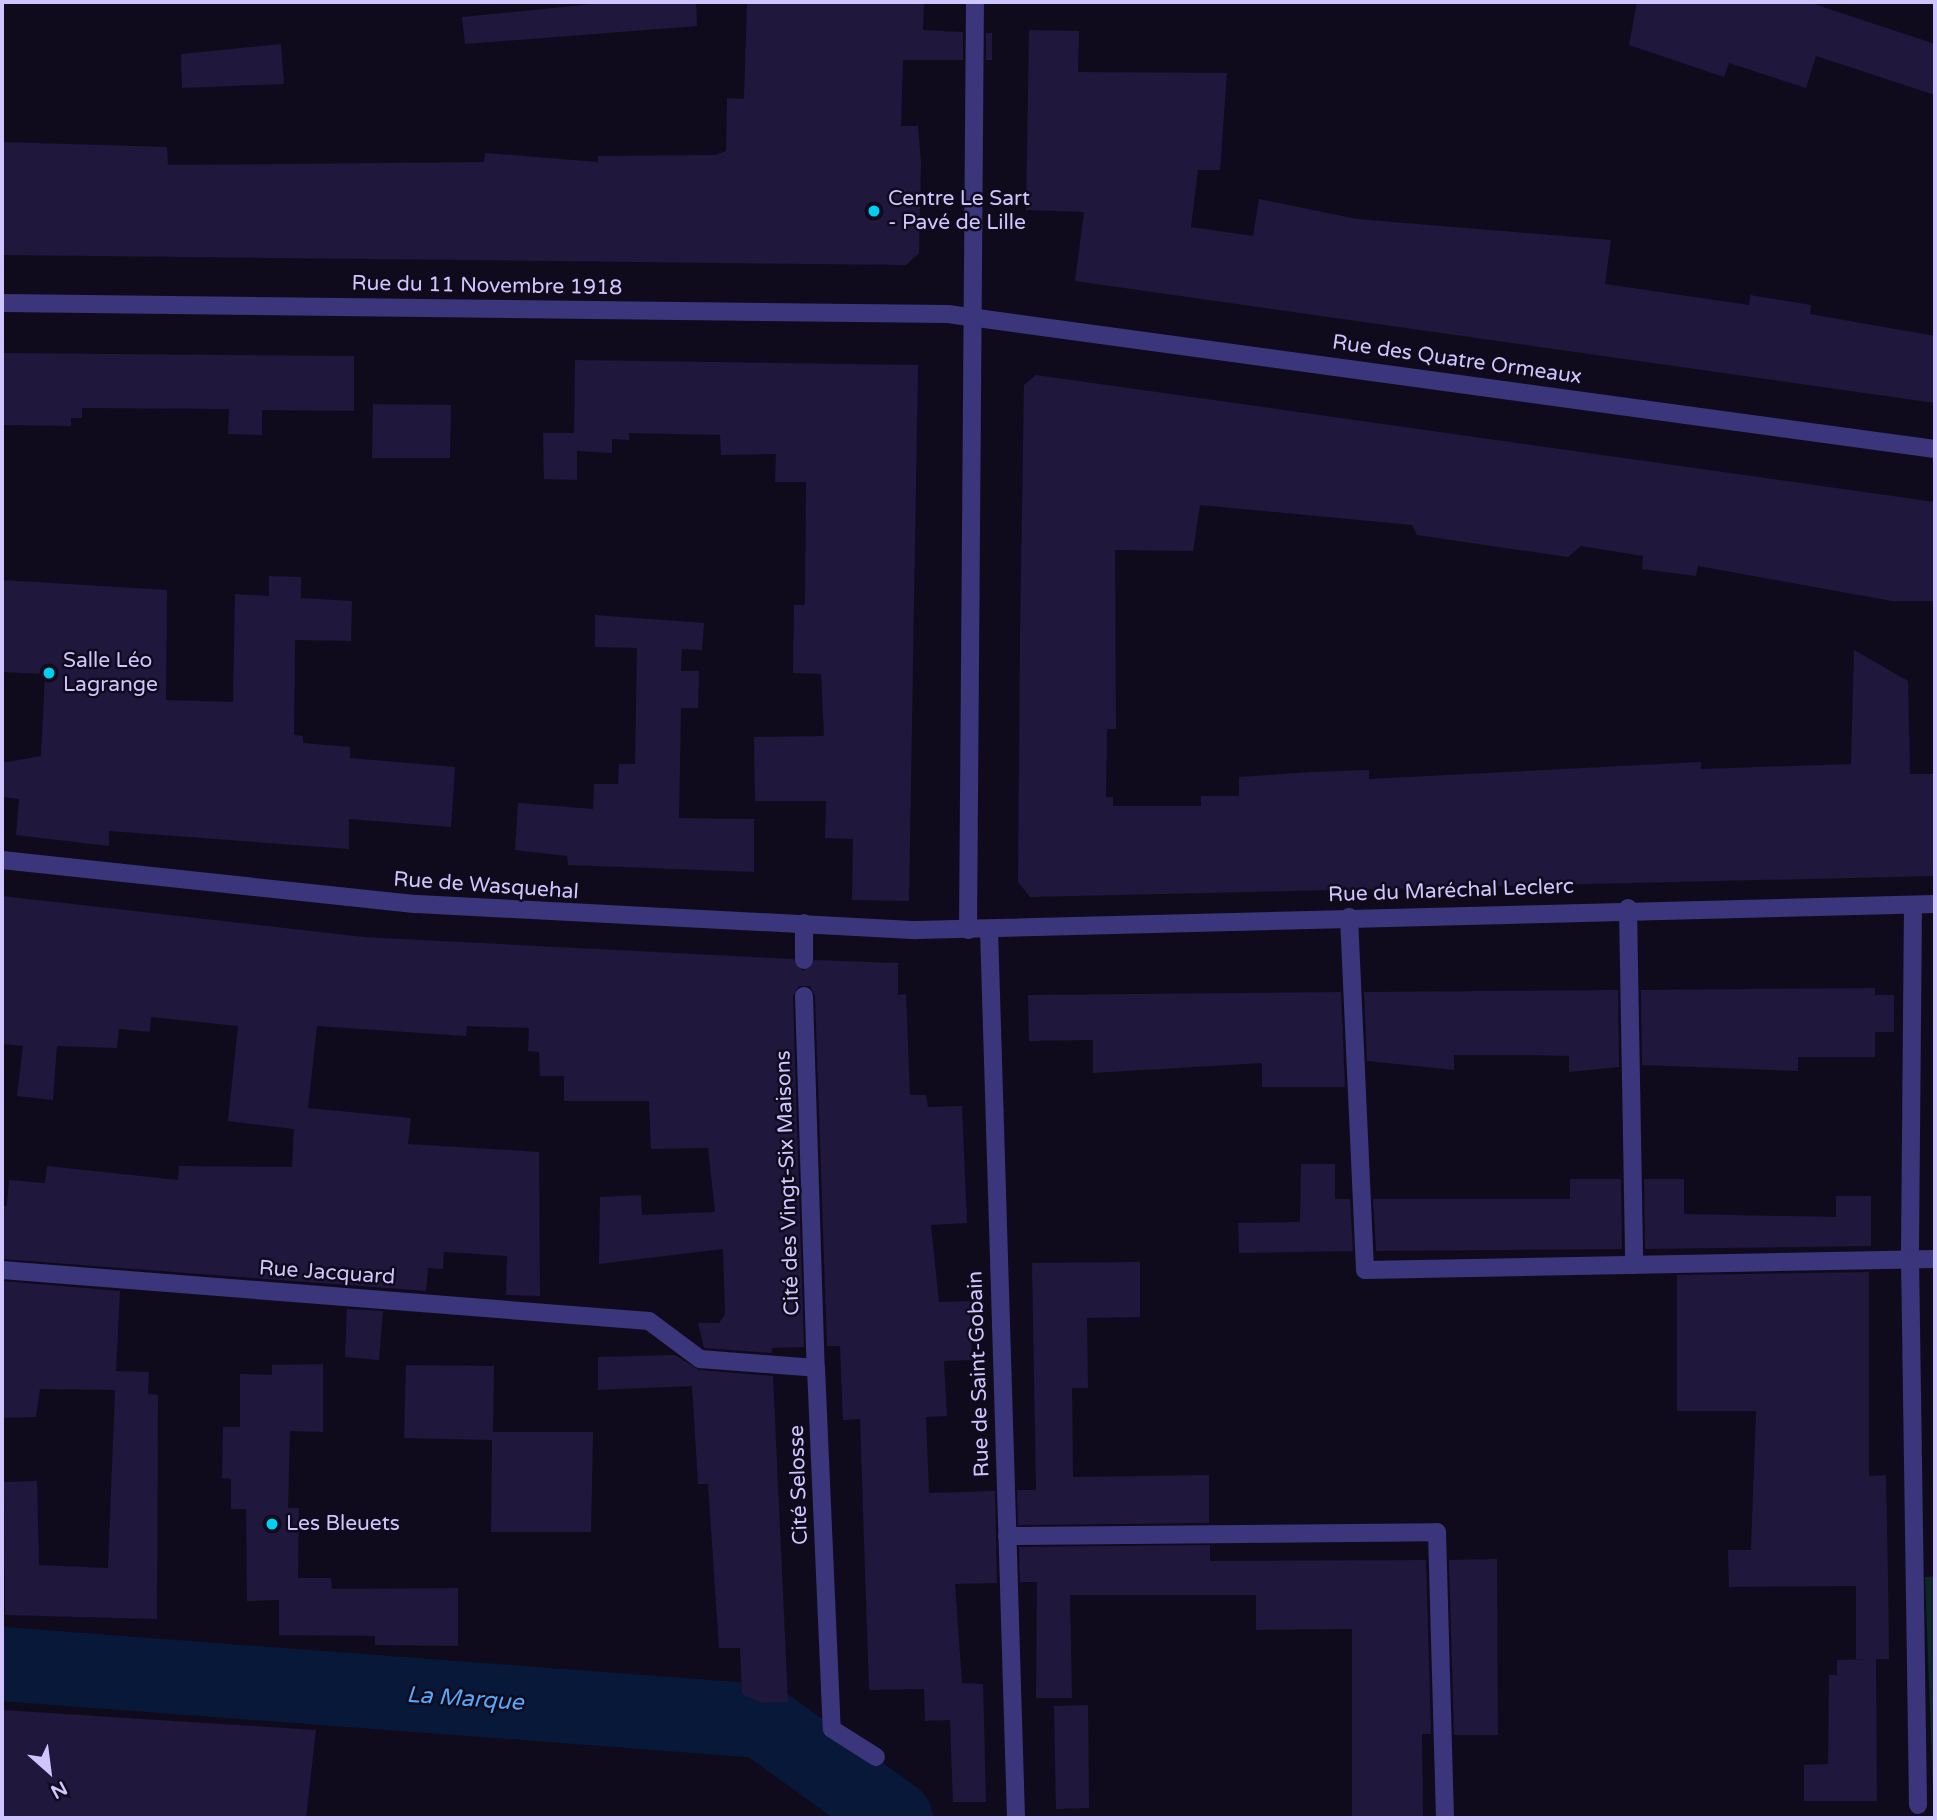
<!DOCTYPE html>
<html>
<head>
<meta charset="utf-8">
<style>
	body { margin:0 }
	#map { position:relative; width:1937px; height:1820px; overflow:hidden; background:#0f0b1c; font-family:"Varela Round",sans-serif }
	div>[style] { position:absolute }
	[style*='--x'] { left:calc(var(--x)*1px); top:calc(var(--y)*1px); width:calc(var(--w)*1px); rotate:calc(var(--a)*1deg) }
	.green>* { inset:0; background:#0e2626 }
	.river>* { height:74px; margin:-37px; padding:0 37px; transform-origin:37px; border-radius:37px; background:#081839 }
	.building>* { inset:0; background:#20173d }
	.service>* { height:18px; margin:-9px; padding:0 9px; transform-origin:9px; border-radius:9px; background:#3b357c }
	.minor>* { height:18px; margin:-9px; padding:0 9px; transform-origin:9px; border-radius:9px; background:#3b357c }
	.tertiary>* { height:18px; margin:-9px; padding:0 9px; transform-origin:9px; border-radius:9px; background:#3b357c }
	.dots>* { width:19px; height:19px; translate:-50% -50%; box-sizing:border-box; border:4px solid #0f0b1c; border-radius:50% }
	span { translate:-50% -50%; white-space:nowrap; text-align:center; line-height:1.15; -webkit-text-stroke:5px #0f0b1c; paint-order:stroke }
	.poi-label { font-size:21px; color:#cfc6ff }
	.left { translate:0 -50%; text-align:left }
	.street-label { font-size:21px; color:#cfc6ff }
	.water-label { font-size:23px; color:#54a9ff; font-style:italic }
	.frame { position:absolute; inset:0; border:4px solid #cfc6ff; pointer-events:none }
	.north { position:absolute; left:14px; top:1736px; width:70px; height:70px; -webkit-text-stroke:5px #0f0b1c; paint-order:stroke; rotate:152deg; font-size:19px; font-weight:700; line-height:28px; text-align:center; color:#cfc6ff }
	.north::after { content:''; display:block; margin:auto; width:24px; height:32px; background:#cfc6ff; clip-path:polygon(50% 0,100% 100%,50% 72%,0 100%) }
</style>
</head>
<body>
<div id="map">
	<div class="green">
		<i style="clip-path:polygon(1935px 1576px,1935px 1818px,1934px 1818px,1925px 1577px)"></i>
	</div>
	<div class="river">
		<i style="--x:2;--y:1664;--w:762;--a:4.29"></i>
		<i style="--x:762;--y:1721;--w:165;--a:35.9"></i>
	</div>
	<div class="building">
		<i style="clip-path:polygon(613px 2px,696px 2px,697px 26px,465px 44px,462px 17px)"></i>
		<i style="clip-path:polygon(1637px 2px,1808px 2px,1935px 44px,1935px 95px,1816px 56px,1806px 88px,1729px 63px,1724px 77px,1629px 45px)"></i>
		<i style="clip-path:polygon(747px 3px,924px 3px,923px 30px,963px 32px,963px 60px,903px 60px,901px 126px,918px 126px,921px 161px,919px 253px,906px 265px,2px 255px,2px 142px,167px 147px,168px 165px,484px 162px,485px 153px,598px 162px,598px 156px,715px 155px,726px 151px,727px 98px,744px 99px)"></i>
		<i style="clip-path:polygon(1029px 30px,1079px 31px,1078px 72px,1227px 73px,1220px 170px,1198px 170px,1191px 227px,1253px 236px,1259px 199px,1357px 219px,1611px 240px,1605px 284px,1749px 305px,1750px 295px,1811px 305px,1810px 314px,1935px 336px,1935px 403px,1075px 281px,1084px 212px,1026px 210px)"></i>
		<i style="clip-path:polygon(986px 33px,992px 33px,992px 60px,986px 60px)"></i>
		<i style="clip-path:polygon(281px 44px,284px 84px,182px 88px,181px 54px)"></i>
		<i style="clip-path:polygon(2px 353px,354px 356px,354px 411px,262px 410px,262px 435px,228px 434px,229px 409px,82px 408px,82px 418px,71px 418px,71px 426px,2px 425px)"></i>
		<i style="clip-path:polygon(575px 360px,918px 365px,909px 901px,852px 900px,853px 839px,825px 838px,826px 801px,755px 801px,754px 737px,824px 736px,821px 674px,793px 673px,794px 605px,805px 605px,806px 482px,775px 482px,776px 454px,721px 455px,720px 435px,629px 433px,629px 440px,612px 439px,612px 453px,577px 451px,577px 480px,544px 479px,543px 433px,574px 433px)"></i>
		<i style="clip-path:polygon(1036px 375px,1935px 502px,1935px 601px,1892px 601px,1698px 566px,1696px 576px,1642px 569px,1643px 556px,1581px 546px,1568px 557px,1417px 535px,1412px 525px,1200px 505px,1193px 551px,1115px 550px,1116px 729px,1107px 729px,1106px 797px,1113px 797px,1113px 806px,1201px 806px,1201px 796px,1239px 796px,1239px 777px,1312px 772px,1369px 770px,1369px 779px,1701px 762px,1701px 769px,1851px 764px,1854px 650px,1908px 681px,1910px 774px,1935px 774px,1935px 876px,1030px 897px,1018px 882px,1020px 637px,1024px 385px)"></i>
		<i style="clip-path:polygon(373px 404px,451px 405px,450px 458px,372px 458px)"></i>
		<i style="clip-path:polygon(269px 576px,301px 577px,301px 598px,352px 601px,351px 641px,295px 640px,294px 735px,303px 736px,303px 743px,350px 747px,350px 758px,455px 767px,451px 827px,349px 819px,349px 849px,109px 831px,109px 846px,16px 835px,19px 799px,2px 797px,2px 763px,41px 756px,45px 674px,2px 672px,2px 580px,167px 590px,166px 700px,233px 702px,235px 594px,269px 596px)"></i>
		<i style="clip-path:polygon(595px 615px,704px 623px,702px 650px,682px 649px,681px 671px,699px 671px,698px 708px,681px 708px,679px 818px,754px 819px,754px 872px,568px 865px,567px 856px,515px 850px,518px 803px,593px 809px,594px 784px,618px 784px,619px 764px,635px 764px,637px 648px,595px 647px)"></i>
		<i style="clip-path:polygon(2px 896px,364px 937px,793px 959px,803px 971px,815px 960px,898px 963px,898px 995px,906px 994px,910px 1095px,926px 1095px,928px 1107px,962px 1106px,967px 1223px,931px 1225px,939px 1302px,970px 1301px,972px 1360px,944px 1361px,947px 1416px,926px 1417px,929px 1493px,995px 1491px,997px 1583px,955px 1584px,962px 1683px,983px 1684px,986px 1802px,953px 1802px,950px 1720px,925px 1721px,924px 1689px,869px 1690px,860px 1419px,843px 1420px,840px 1346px,827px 1346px,815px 996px,810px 986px,799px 986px,793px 996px,804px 1347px,772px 1348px,772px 1353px,704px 1348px,698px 1323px,719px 1323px,725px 1314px,723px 1249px,599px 1264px,600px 1197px,641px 1195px,642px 1215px,715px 1212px,708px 1148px,651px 1149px,649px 1101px,564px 1101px,564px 1076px,540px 1076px,539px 1052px,528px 1051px,529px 1028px,467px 1026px,466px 1036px,317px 1026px,308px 1108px,411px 1118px,408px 1144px,539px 1152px,540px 1296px,506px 1295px,507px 1256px,444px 1252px,443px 1269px,428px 1268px,426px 1291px,2px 1259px,2px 1205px,7px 1206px,9px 1180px,45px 1183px,47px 1166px,178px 1180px,179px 1166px,292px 1167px,294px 1129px,228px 1121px,238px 1026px,151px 1017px,150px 1032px,119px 1029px,117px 1048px,57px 1046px,53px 1100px,17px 1096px,23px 1046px,2px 1044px)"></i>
		<i style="clip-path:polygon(1875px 988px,1875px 995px,1894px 995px,1894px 1032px,1875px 1032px,1875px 1057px,1798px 1057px,1798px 1071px,1642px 1065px,1641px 990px)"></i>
		<i style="clip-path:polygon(1618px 990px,1619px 1067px,1569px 1072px,1569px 1056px,1530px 1055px,1454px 1055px,1454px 1070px,1367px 1061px,1364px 992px)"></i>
		<i style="clip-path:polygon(1341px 992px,1345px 1087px,1262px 1087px,1262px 1063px,1093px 1073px,1093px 1040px,1029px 1041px,1028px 995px)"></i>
		<i style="clip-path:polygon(1301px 1164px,1335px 1164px,1335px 1199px,1350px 1199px,1353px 1251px,1239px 1253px,1238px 1223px,1300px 1222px)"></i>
		<i style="clip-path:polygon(1570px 1179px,1621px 1179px,1622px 1249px,1376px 1251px,1373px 1199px,1570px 1199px)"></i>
		<i style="clip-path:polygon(1644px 1179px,1684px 1179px,1684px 1214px,1836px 1217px,1836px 1196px,1871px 1196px,1871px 1246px,1645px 1249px)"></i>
		<i style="clip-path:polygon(1140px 1262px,1140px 1317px,1087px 1318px,1088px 1388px,1072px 1388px,1073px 1477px,1209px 1475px,1209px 1523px,1018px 1525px,1017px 1490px,1036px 1490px,1032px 1263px)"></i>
		<i style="clip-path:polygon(1869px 1272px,1869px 1476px,1886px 1475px,1888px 1578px,1889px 1659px,1876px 1659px,1877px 1801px,1804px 1801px,1804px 1765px,1828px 1764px,1829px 1675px,1837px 1675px,1837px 1660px,1866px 1659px,1856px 1659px,1856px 1586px,1729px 1587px,1728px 1550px,1751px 1550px,1756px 1411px,1677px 1411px,1677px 1275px)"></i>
		<i style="clip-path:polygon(2px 1281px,120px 1291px,116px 1371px,149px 1372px,148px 1394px,158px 1395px,157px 1619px,5px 1615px,4px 1482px,37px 1481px,39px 1565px,108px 1568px,115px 1390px,40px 1389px,36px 1417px,2px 1418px)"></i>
		<i style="clip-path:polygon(347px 1309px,383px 1311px,379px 1360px,345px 1357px)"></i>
		<i style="clip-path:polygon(675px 1355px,699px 1370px,773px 1376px,788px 1702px,762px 1703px,742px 1694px,740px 1648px,719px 1648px,708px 1484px,698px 1484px,692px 1386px,598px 1390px,598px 1357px)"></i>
		<i style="clip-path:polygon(323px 1364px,323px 1432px,290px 1431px,288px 1508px,299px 1508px,298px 1578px,331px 1578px,332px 1589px,458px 1588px,458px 1646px,375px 1645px,375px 1636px,279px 1635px,279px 1600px,247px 1601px,246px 1509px,231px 1509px,231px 1479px,222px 1478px,223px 1427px,240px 1427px,240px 1374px,272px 1375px,272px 1365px)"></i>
		<i style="clip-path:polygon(406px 1365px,494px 1366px,493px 1432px,593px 1432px,591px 1532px,491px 1532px,492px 1440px,404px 1438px)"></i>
		<i style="clip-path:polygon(1210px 1545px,1210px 1561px,1426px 1560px,1431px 1734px,1422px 1734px,1423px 1818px,1352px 1818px,1352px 1629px,1256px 1630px,1256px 1595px,1070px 1595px,1072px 1698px,1036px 1698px,1037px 1582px,1020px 1582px,1019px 1547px)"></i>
		<i style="clip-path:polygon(1497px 1559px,1498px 1735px,1454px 1735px,1449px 1560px)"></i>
		<i style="clip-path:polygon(1088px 1705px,1089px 1808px,1056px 1809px,1054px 1706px)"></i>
		<i style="clip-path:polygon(2px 1710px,316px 1730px,306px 1818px,2px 1818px)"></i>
	</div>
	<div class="service">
		<i style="--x:1913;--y:905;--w:353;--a:90.5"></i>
		<i style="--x:1910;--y:1258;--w:547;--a:89.16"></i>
		<i style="--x:1628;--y:908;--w:357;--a:89"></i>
		<i style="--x:1349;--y:917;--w:353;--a:87.4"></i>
		<i style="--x:1365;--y:1270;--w:570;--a:-1.11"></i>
		<i style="--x:804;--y:923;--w:37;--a:90"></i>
		<i style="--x:804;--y:996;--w:372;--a:88.2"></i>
		<i style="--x:649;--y:1321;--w:64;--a:36.7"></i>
		<i style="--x:700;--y:1359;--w:116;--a:4.4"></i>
		<i style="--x:816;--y:1368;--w:361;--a:87.5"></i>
		<i style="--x:832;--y:1729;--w:52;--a:32.5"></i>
		<i style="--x:1007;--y:1536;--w:430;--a:-0.5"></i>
		<i style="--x:1437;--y:1532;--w:286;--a:88.4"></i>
	</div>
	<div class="minor">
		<i style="--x:2;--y:303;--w:946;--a:0.67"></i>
		<i style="--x:948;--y:314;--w:996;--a:7.79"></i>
		<i style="--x:989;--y:929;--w:889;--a:88.26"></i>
		<i style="--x:968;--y:930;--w:928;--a:-89.57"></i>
		<i style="--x:2;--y:1270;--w:649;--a:4.51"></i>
	</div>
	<div class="tertiary">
		<i style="--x:2;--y:860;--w:417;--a:6.1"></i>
		<i style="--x:417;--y:904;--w:500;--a:3"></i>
		<i style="--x:916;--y:930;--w:1019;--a:-1.46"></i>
	</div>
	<div class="dots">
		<i style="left:874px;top:211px;background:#00cff1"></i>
		<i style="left:49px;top:673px;background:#00cff1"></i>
		<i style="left:272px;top:1524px;background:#00cff1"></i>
	</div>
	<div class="poi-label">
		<span class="left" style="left:888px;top:211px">Centre Le Sart<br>- Pavé de Lille</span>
		<span class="left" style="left:63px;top:673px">Salle Léo<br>Lagrange</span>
		<span class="left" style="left:286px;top:1524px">Les Bleuets</span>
	</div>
	<div class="street-label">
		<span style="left:487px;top:286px;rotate:1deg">Rue du 11 Novembre 1918</span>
		<span style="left:1457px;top:360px;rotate:8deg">Rue des Quatre Ormeaux</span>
		<span style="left:486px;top:886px;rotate:4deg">Rue de Wasquehal</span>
		<span style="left:1451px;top:891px;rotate:-2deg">Rue du Maréchal Leclerc</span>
		<span style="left:788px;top:1183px;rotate:-92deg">Cité des Vingt-Six Maisons</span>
		<span style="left:327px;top:1273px;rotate:4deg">Rue Jacquard</span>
		<span style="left:979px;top:1374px;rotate:-92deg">Rue de Saint-Gobain</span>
		<span style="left:799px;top:1485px;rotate:-92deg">Cité Selosse</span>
	</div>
	<div class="water-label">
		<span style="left:465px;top:1699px;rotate:4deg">La Marque</span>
	</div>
	<div class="frame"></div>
	<div class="north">N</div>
</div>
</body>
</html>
